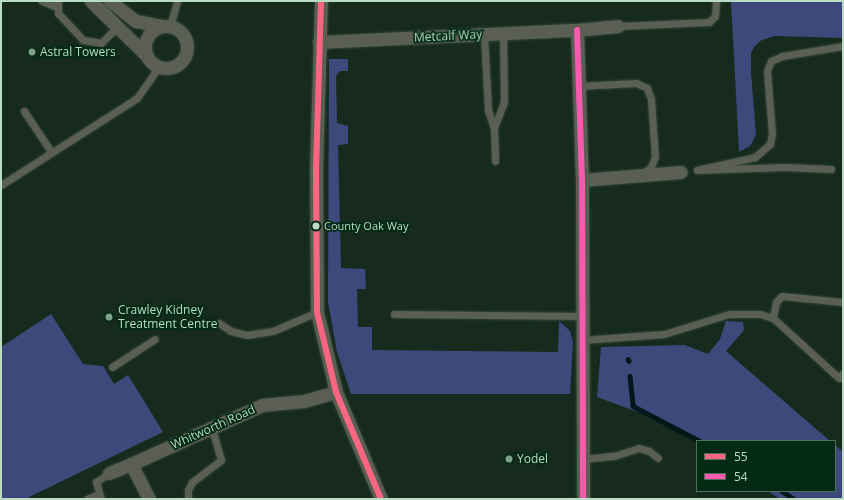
<!DOCTYPE html>
<html>
<head>
<meta charset="utf-8">
<style>
	body { margin:0 }
	#map { position:relative; width:844px; height:500px; overflow:hidden; background:#162b1e; font-family:"Open Sans",sans-serif }
	div>[style] { position:absolute }
	[style*='--x'] { left:calc(var(--x)*1px); top:calc(var(--y)*1px); width:calc(var(--w)*1px); rotate:calc(var(--a)*1deg) }
	.green>* { inset:0; background:#3d497b }
	.stream>* { height:4.5px; margin:-2.25px; padding:0 2.25px; transform-origin:2.25px; border-radius:2.25px; background:#031619 }
	.roads { filter:drop-shadow(0 0 1px #324639) drop-shadow(0 0 1px #324639) }
	.service>* { height:7px; margin:-3.5px; padding:0 3.5px; transform-origin:3.5px; border-radius:3.5px; background:#5b5e53 }
	.minor>* { height:13px; margin:-6.5px; padding:0 6.5px; transform-origin:6.5px; border-radius:6.5px; background:#5b5e53 }
	.minor>.ring { margin:-6.5px; padding:0; box-sizing:content-box; background:none; border:13px solid #5b5e53; border-radius:50% }
	.bus-1>* { height:6px; margin:-3px; padding:0 3px; transform-origin:3px; border-radius:3px; background:#fa6682 }
	.bus-2>* { height:6px; margin:-3px; padding:0 3px; transform-origin:3px; border-radius:3px; background:#f75aaf }
	.dots>* { width:11px; height:11px; translate:-50% -50%; box-sizing:border-box; border:2px solid #022a14; border-radius:50% }
	span { translate:-50% -50%; white-space:nowrap; text-align:center; line-height:1.15; -webkit-text-stroke:3.5px #022a14; paint-order:stroke }
	.bus-label { font-size:11px; color:#b9dcc3 }
	.left { translate:0 -50%; text-align:left }
	.street-label { font-size:12px; color:#b9dcc3 }
	.poi-label { font-size:12px; color:#b9dcc3 }
	.frame { position:absolute; inset:0; border:2px solid #b9dcc3; pointer-events:none }
	.legend { position:absolute; left:696px; top:440px; width:140px; height:52px; box-sizing:border-box; background:#022a14; border:1px solid #4b715a; margin:0; padding:5px 7px; list-style:none; font-size:12px; color:#b9dcc3 }
	.legend li { display:flex; align-items:center; gap:8px; height:20px }
	.legend b { width:20px; border:1px solid #4b715a }
</style>
</head>
<body>
<div id="map">
	<div class="green">
		<i style="clip-path:polygon(731px 1px,843px 1px,843px 38px,774px 36px,760px 41px,754px 47px,751px 54px,751px 72px,756px 135px,750px 146px,739px 152px)"></i>
		<i style="clip-path:polygon(329px 59px,348px 59px,348px 71px,340px 71px,336px 76px,337px 123px,348px 126px,348px 144px,338px 145px,341px 268px,365px 269px,366px 289px,357px 289px,358px 327px,372px 327px,372px 350px,558px 352px,559px 321px,570px 331px,573px 341px,570px 394px,351px 394px,337px 352px,328px 302px)"></i>
		<i style="clip-path:polygon(51px 314px,83px 364px,103px 366px,114px 384px,128px 375px,163px 432px,25px 499px,1px 499px,1px 347px)"></i>
		<i style="clip-path:polygon(726px 321px,743px 322px,744px 330px,726px 351px,830px 441px,697px 441px,662px 421px,597px 397px,601px 347px,685px 345px,708px 354px,720px 339px)"></i>
		<i style="clip-path:polygon(835px 445px,843px 452px,843px 499px,780px 499px,768px 491px,835px 491px)"></i>
	</div>
	<div class="stream">
		<i style="--x:628;--y:359;--w:2;--a:63"></i>
		<i style="--x:630;--y:376;--w:30;--a:84"></i>
		<i style="--x:633;--y:406;--w:76;--a:27.6"></i>
		<i style="--x:782;--y:491;--w:14;--a:34"></i>
	</div>
	<div class="roads">
		<div class="service">
			<i style="--x:42;--y:1;--w:15;--a:23"></i>
			<i style="--x:58;--y:1;--w:12;--a:90"></i>
			<i style="--x:58;--y:13;--w:37;--a:47"></i>
			<i style="--x:83;--y:40;--w:18;--a:9"></i>
			<i style="--x:101;--y:43;--w:23;--a:-45"></i>
			<i style="--x:170;--y:26;--w:26;--a:-74"></i>
			<i style="--x:618;--y:26;--w:91;--a:-2.5"></i>
			<i style="--x:709;--y:22;--w:8;--a:-45"></i>
			<i style="--x:715;--y:16;--w:15;--a:-86"></i>
			<i style="--x:484;--y:35;--w:75;--a:86.9"></i>
			<i style="--x:488;--y:110;--w:19;--a:72"></i>
			<i style="--x:494;--y:128;--w:33;--a:88"></i>
			<i style="--x:578;--y:86;--w:58;--a:-3"></i>
			<i style="--x:636;--y:83;--w:12;--a:24"></i>
			<i style="--x:647;--y:88;--w:12;--a:70"></i>
			<i style="--x:651;--y:99;--w:58;--a:86.1"></i>
			<i style="--x:655;--y:157;--w:11;--a:112"></i>
			<i style="--x:651;--y:167;--w:10;--a:143"></i>
			<i style="--x:24;--y:111;--w:50;--a:56.3"></i>
			<i style="--x:494;--y:128;--w:28;--a:-69"></i>
			<i style="--x:504;--y:102;--w:68;--a:-90.8"></i>
			<i style="--x:831;--y:169;--w:46;--a:-177.5"></i>
			<i style="--x:785;--y:167;--w:88;--a:178"></i>
			<i style="--x:697;--y:170;--w:59;--a:-12.6"></i>
			<i style="--x:755;--y:157;--w:20;--a:-41"></i>
			<i style="--x:770;--y:144;--w:10;--a:-79"></i>
			<i style="--x:772;--y:134;--w:63;--a:-94.5"></i>
			<i style="--x:767;--y:71;--w:11;--a:-68"></i>
			<i style="--x:771;--y:61;--w:12;--a:-24"></i>
			<i style="--x:782;--y:56;--w:62;--a:-9.3"></i>
			<i style="--x:1;--y:185;--w:161;--a:-32.6"></i>
			<i style="--x:137;--y:98;--w:38;--a:-55"></i>
			<i style="--x:394;--y:314;--w:189;--a:0.6"></i>
			<i style="--x:773;--y:318;--w:16;--a:-79"></i>
			<i style="--x:776;--y:302;--w:8;--a:-45"></i>
			<i style="--x:782;--y:296;--w:61;--a:5.6"></i>
			<i style="--x:219;--y:323;--w:14;--a:34"></i>
			<i style="--x:231;--y:331;--w:16;--a:14"></i>
			<i style="--x:247;--y:335;--w:26;--a:-9"></i>
			<i style="--x:273;--y:331;--w:48;--a:-23.4"></i>
			<i style="--x:582;--y:340;--w:82;--a:-4.2"></i>
			<i style="--x:664;--y:334;--w:68;--a:-17.1"></i>
			<i style="--x:729;--y:314;--w:31;--a:0"></i>
			<i style="--x:760;--y:314;--w:14;--a:17"></i>
			<i style="--x:773;--y:318;--w:89;--a:42.3"></i>
			<i style="--x:839;--y:378;--w:6;--a:-51"></i>
			<i style="--x:112;--y:367;--w:51;--a:-33.1"></i>
			<i style="--x:583;--y:459;--w:31;--a:-6"></i>
			<i style="--x:614;--y:456;--w:26;--a:-18"></i>
			<i style="--x:639;--y:448;--w:10;--a:17"></i>
			<i style="--x:649;--y:451;--w:11;--a:38"></i>
			<i style="--x:87;--y:499;--w:12;--a:-24"></i>
			<i style="--x:101;--y:499;--w:18;--a:-106"></i>
			<i style="--x:96;--y:482;--w:16;--a:-35"></i>
			<i style="--x:188;--y:499;--w:9;--a:-90"></i>
			<i style="--x:188;--y:490;--w:9;--a:-63"></i>
			<i style="--x:192;--y:482;--w:36;--a:-37"></i>
			<i style="--x:221;--y:460;--w:33;--a:-106"></i>
		</div>
		<div class="minor">
			<i style="--x:91;--y:1;--w:77;--a:44.5"></i>
			<i style="--x:110;--y:1;--w:33;--a:38"></i>
			<i style="--x:136;--y:21;--w:26;--a:11"></i>
			<i style="--x:321;--y:1;--w:167;--a:91.7"></i>
			<i style="--x:316;--y:168;--w:144;--a:89.6"></i>
			<i style="--x:317;--y:312;--w:82;--a:76.6"></i>
			<i style="--x:336;--y:392;--w:116;--a:67.2"></i>
			<i class="ring" style="left:145px;top:26px;width:29px;height:29px"></i>
			<i style="--x:577;--y:30;--w:150;--a:88.1"></i>
			<i style="--x:582;--y:180;--w:319;--a:89.8"></i>
			<i style="--x:319;--y:42;--w:258;--a:-2.7"></i>
			<i style="--x:577;--y:30;--w:41;--a:-5.6"></i>
			<i style="--x:582;--y:180;--w:99;--a:-4.6"></i>
			<i style="--x:109;--y:473;--w:24;--a:-22"></i>
			<i style="--x:149;--y:499;--w:39;--a:-117"></i>
			<i style="--x:131;--y:464;--w:144;--a:-24.2"></i>
			<i style="--x:262;--y:405;--w:42;--a:-5.4"></i>
			<i style="--x:304;--y:401;--w:33;--a:-16"></i>
		</div>
	</div>
	<div class="bus-1">
		<i style="--x:321;--y:1;--w:167;--a:91.7"></i>
		<i style="--x:316;--y:168;--w:144;--a:89.6"></i>
		<i style="--x:317;--y:312;--w:82;--a:76.6"></i>
		<i style="--x:336;--y:392;--w:116;--a:67.2"></i>
	</div>
	<div class="bus-2">
		<i style="--x:577;--y:30;--w:150;--a:88.1"></i>
		<i style="--x:582;--y:180;--w:319;--a:89.8"></i>
	</div>
	<div class="dots">
		<i style="left:32px;top:52px;background:#809e89"></i>
		<i style="left:316px;top:226px;background:#b9dcc3"></i>
		<i style="left:109px;top:317px;background:#809e89"></i>
		<i style="left:509px;top:459px;background:#809e89"></i>
	</div>
	<div class="bus-label">
		<span class="left" style="left:324px;top:226px">County Oak Way</span>
	</div>
	<div class="street-label">
		<span style="left:448px;top:36px;rotate:-3deg">Metcalf Way</span>
		<span style="left:213px;top:427px;rotate:-24deg">Whitworth Road</span>
	</div>
	<div class="poi-label">
		<span class="left" style="left:40px;top:52px">Astral Towers</span>
		<span class="left" style="left:118px;top:317px">Crawley Kidney<br>Treatment Centre</span>
		<span class="left" style="left:517px;top:459px">Yodel</span>
	</div>
	<div class="frame"></div>
	<ul class="legend">
	<li><b style="height:5px;background:#fa6682"></b>55</li>
	<li><b style="height:5px;background:#f75aaf"></b>54</li>
	</ul>
</div>
</body>
</html>
